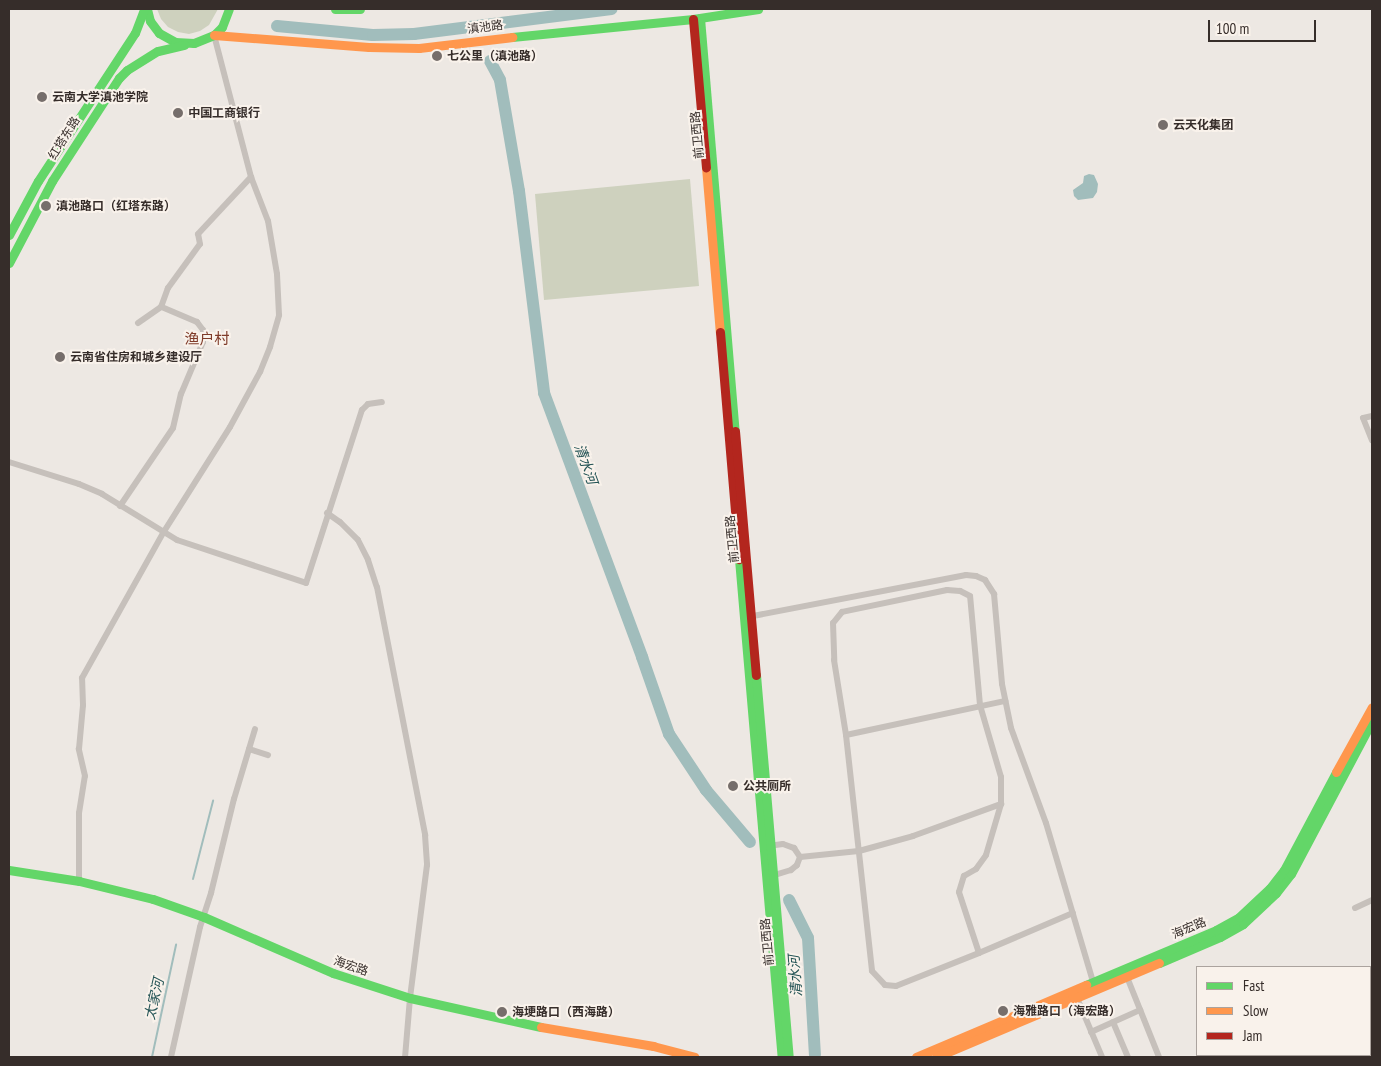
<!DOCTYPE html>
<html>
<head>
<meta charset="utf-8">
<style>
	body { margin:0 }
	#map { position:relative; width:1381px; height:1066px; overflow:hidden; background:#ede8e3; font-family:"PT Sans Narrow","Noto Sans SC",sans-serif }
	div>[style] { position:absolute }
	[style*='--x'] { left:calc(var(--x)*1px); top:calc(var(--y)*1px); width:calc(var(--w)*1px); rotate:calc(var(--a)*1deg) }
	.green>* { inset:0; background:#ced1be }
	.water>* { inset:0; background:#a1bdbc }
	.stream>* { height:2px; margin:-1px; padding:0 1px; transform-origin:1px; border-radius:1px; background:#a1bdbc }
	.river>* { height:12px; margin:-6px; padding:0 6px; transform-origin:6px; border-radius:6px; background:#a1bdbc }
	.street>* { height:6px; margin:-3px; padding:0 3px; transform-origin:3px; border-radius:3px; background:#c6c0bb }
	.fast>* { height:9px; margin:-4.5px; padding:0 4.5px; transform-origin:4.5px; border-radius:4.5px; background:#63d668 }
	.slow>* { height:9px; margin:-4.5px; padding:0 4.5px; transform-origin:4.5px; border-radius:4.5px; background:#ff974d }
	.jam>* { height:9px; margin:-4.5px; padding:0 4.5px; transform-origin:4.5px; border-radius:4.5px; background:#b3261e }
	.dots>* { width:14px; height:14px; translate:-50% -50%; box-sizing:border-box; border:2px solid #f9f2eb; border-radius:50% }
	span { translate:-50% -50%; white-space:nowrap; text-align:center; line-height:1.15; -webkit-text-stroke:4px #f9f2eb; paint-order:stroke }
	.street-label { font-size:12px; color:#362d2a }
	.poi-label { font-size:12px; color:#362d2a; font-weight:700 }
	.left { translate:0 -50%; text-align:left }
	.water-label { font-size:14px; color:#235355; font-style:italic }
	.quarter-label { font-size:15px; color:#7f3b29 }
	.frame { position:absolute; inset:0; border:10px solid #362d2a; pointer-events:none }
	.legend { position:absolute; left:1196px; top:966px; width:175px; height:90px; box-sizing:border-box; background:#f9f2eb; border:1px solid #aba39e; margin:0; padding:6px 9px; list-style:none; font-size:15px; color:#362d2a }
	.legend li { display:flex; align-items:center; gap:10px; height:25px }
	.legend b { width:25px; border:1px solid #aba39e }
	.scale { position:absolute; left:1208px; top:20px; width:108px; height:22px; box-sizing:border-box; border:2px solid #362d2a; border-top:0; padding-left:6px; font-size:15px; line-height:18px; white-space:nowrap; color:#362d2a; -webkit-text-stroke:4px #f9f2eb; paint-order:stroke }
</style>
</head>
<body>
<div id="map">
	<div class="green">
		<i style="clip-path:polygon(157px 9px,218px 9px,209px 25px,200px 31px,189px 34px,178px 32px,168px 27px,161px 19px)"></i>
		<i style="clip-path:polygon(690px 179px,699px 286px,544px 300px,535px 194px)"></i>
	</div>
	<div class="water">
		<i style="clip-path:polygon(1089px 174px,1094px 175px,1098px 184px,1097px 192px,1093px 198px,1078px 200px,1074px 196px,1073px 190px,1083px 183px,1084px 176px)"></i>
	</div>
	<div class="stream">
		<i style="--x:193;--y:879;--w:81;--a:-75.6"></i>
		<i style="--x:152;--y:1057;--w:115;--a:-77.9"></i>
	</div>
	<div class="river">
		<i style="--x:277;--y:26;--w:96;--a:5.4"></i>
		<i style="--x:373;--y:35;--w:41;--a:-1.4"></i>
		<i style="--x:414;--y:34;--w:199;--a:-7.2"></i>
		<i style="--x:490;--y:61;--w:21;--a:62"></i>
		<i style="--x:500;--y:80;--w:113;--a:80.3"></i>
		<i style="--x:519;--y:191;--w:204;--a:82.9"></i>
		<i style="--x:544;--y:393;--w:282;--a:69.6"></i>
		<i style="--x:642;--y:657;--w:82;--a:70.7"></i>
		<i style="--x:669;--y:734;--w:67;--a:56.5"></i>
		<i style="--x:706;--y:790;--w:68;--a:49.8"></i>
		<i style="--x:789;--y:900;--w:42;--a:63.4"></i>
		<i style="--x:808;--y:938;--w:117;--a:86.6"></i>
	</div>
	<div class="street">
		<i style="--x:138;--y:323;--w:28;--a:-35"></i>
		<i style="--x:161;--y:307;--w:20;--a:-70"></i>
		<i style="--x:168;--y:288;--w:54;--a:-54"></i>
		<i style="--x:200;--y:244;--w:10;--a:-101"></i>
		<i style="--x:198;--y:234;--w:78;--a:-47.1"></i>
		<i style="--x:1372;--y:416;--w:9;--a:167"></i>
		<i style="--x:1363;--y:418;--w:24;--a:68"></i>
		<i style="--x:9;--y:462;--w:73;--a:17.4"></i>
		<i style="--x:79;--y:484;--w:25;--a:23"></i>
		<i style="--x:102;--y:494;--w:88;--a:31.5"></i>
		<i style="--x:177;--y:540;--w:136;--a:18.4"></i>
		<i style="--x:306;--y:583;--w:182;--a:-72.1"></i>
		<i style="--x:362;--y:410;--w:8;--a:-45"></i>
		<i style="--x:368;--y:404;--w:14;--a:-8"></i>
		<i style="--x:120;--y:506;--w:94;--a:-55.8"></i>
		<i style="--x:173;--y:428;--w:35;--a:-77"></i>
		<i style="--x:181;--y:394;--w:56;--a:-67.1"></i>
		<i style="--x:203;--y:342;--w:12;--a:-90"></i>
		<i style="--x:203;--y:330;--w:10;--a:-127"></i>
		<i style="--x:197;--y:322;--w:39;--a:-157"></i>
		<i style="--x:327;--y:513;--w:16;--a:35"></i>
		<i style="--x:340;--y:522;--w:25;--a:45"></i>
		<i style="--x:358;--y:540;--w:22;--a:63"></i>
		<i style="--x:368;--y:560;--w:28;--a:72"></i>
		<i style="--x:377;--y:587;--w:253;--a:79"></i>
		<i style="--x:425;--y:835;--w:30;--a:86"></i>
		<i style="--x:427;--y:865;--w:134;--a:97.3"></i>
		<i style="--x:410;--y:998;--w:59;--a:94.8"></i>
		<i style="--x:748;--y:617;--w:222;--a:-10.9"></i>
		<i style="--x:966;--y:575;--w:10;--a:6"></i>
		<i style="--x:976;--y:576;--w:10;--a:24"></i>
		<i style="--x:985;--y:580;--w:17;--a:57"></i>
		<i style="--x:994;--y:594;--w:90;--a:84.9"></i>
		<i style="--x:1002;--y:684;--w:45;--a:78.4"></i>
		<i style="--x:1011;--y:728;--w:101;--a:69.8"></i>
		<i style="--x:1046;--y:823;--w:169;--a:73.5"></i>
		<i style="--x:846;--y:735;--w:163;--a:-12.1"></i>
		<i style="--x:249;--y:749;--w:20;--a:18"></i>
		<i style="--x:768;--y:846;--w:15;--a:-8"></i>
		<i style="--x:783;--y:844;--w:12;--a:20"></i>
		<i style="--x:794;--y:848;--w:11;--a:56"></i>
		<i style="--x:800;--y:857;--w:9;--a:111"></i>
		<i style="--x:797;--y:865;--w:8;--a:140"></i>
		<i style="--x:791;--y:870;--w:21;--a:163"></i>
		<i style="--x:800;--y:857;--w:59;--a:-5.8"></i>
		<i style="--x:859;--y:851;--w:56;--a:-15.5"></i>
		<i style="--x:913;--y:836;--w:94;--a:-20"></i>
		<i style="--x:79;--y:881;--w:68;--a:-90"></i>
		<i style="--x:79;--y:813;--w:37;--a:-81"></i>
		<i style="--x:85;--y:776;--w:28;--a:-103"></i>
		<i style="--x:79;--y:749;--w:44;--a:-84.8"></i>
		<i style="--x:83;--y:705;--w:27;--a:-92"></i>
		<i style="--x:82;--y:678;--w:166;--a:-60.8"></i>
		<i style="--x:163;--y:533;--w:125;--a:-57.7"></i>
		<i style="--x:230;--y:427;--w:63;--a:-61.4"></i>
		<i style="--x:260;--y:372;--w:27;--a:-68"></i>
		<i style="--x:270;--y:347;--w:33;--a:-74"></i>
		<i style="--x:279;--y:315;--w:41;--a:-92.8"></i>
		<i style="--x:277;--y:274;--w:54;--a:-99.6"></i>
		<i style="--x:268;--y:221;--w:47;--a:-111.1"></i>
		<i style="--x:251;--y:177;--w:147;--a:-104.6"></i>
		<i style="--x:1355;--y:908;--w:19;--a:-25"></i>
		<i style="--x:979;--y:953;--w:64;--a:-108.2"></i>
		<i style="--x:959;--y:892;--w:17;--a:-73"></i>
		<i style="--x:964;--y:876;--w:14;--a:-30"></i>
		<i style="--x:976;--y:869;--w:17;--a:-54"></i>
		<i style="--x:986;--y:855;--w:53;--a:-73.6"></i>
		<i style="--x:1001;--y:804;--w:27;--a:-90"></i>
		<i style="--x:1001;--y:777;--w:75;--a:-106.3"></i>
		<i style="--x:980;--y:705;--w:109;--a:-95.2"></i>
		<i style="--x:970;--y:596;--w:11;--a:-153"></i>
		<i style="--x:960;--y:591;--w:13;--a:-176"></i>
		<i style="--x:947;--y:590;--w:107;--a:168.2"></i>
		<i style="--x:842;--y:612;--w:14;--a:129"></i>
		<i style="--x:833;--y:623;--w:37;--a:88"></i>
		<i style="--x:834;--y:660;--w:76;--a:80.9"></i>
		<i style="--x:846;--y:735;--w:237;--a:83.7"></i>
		<i style="--x:872;--y:971;--w:19;--a:47"></i>
		<i style="--x:885;--y:985;--w:11;--a:5"></i>
		<i style="--x:896;--y:986;--w:89;--a:-21.7"></i>
		<i style="--x:979;--y:953;--w:102;--a:-23.1"></i>
		<i style="--x:1127;--y:977;--w:86;--a:68.2"></i>
		<i style="--x:1077;--y:998;--w:64;--a:67"></i>
		<i style="--x:1113;--y:1022;--w:38;--a:67"></i>
		<i style="--x:1091;--y:1032;--w:54;--a:-24.2"></i>
		<i style="--x:1363;--y:1055;--w:5;--a:22"></i>
		<i style="--x:171;--y:1057;--w:133;--a:-77.4"></i>
		<i style="--x:200;--y:927;--w:36;--a:-72"></i>
		<i style="--x:211;--y:893;--w:97;--a:-76.3"></i>
		<i style="--x:234;--y:799;--w:73;--a:-73.3"></i>
		<i style="--x:1327;--y:1057;--w:6;--a:-18"></i>
	</div>
	<div class="fast">
		<i style="--x:147;--y:9;--w:12;--a:76"></i>
		<i style="--x:150;--y:21;--w:15;--a:53"></i>
		<i style="--x:159;--y:33;--w:18;--a:29"></i>
		<i style="--x:175;--y:42;--w:19;--a:3"></i>
		<i style="--x:194;--y:43;--w:22;--a:-22"></i>
		<i style="--x:214;--y:35;--w:11;--a:-45"></i>
		<i style="--x:222;--y:27;--w:19;--a:-69"></i>
		<i style="--x:335;--y:9;--w:25;--a:0"></i>
		<i style="--x:700;--y:18;--w:414;--a:85.2"></i>
		<i style="--x:512;--y:37;--w:182;--a:-5.7"></i>
		<i style="--x:693;--y:19;--w:66;--a:-8.7"></i>
		<i style="--x:9;--y:235;--w:61;--a:-61.8"></i>
		<i style="--x:38;--y:181;--w:177;--a:-56.8"></i>
		<i style="--x:135;--y:33;--w:26;--a:-69"></i>
		<i style="--x:9;--y:263;--w:93;--a:-62.3"></i>
		<i style="--x:52;--y:181;--w:123;--a:-57"></i>
		<i style="--x:119;--y:78;--w:11;--a:-45"></i>
		<i style="--x:127;--y:70;--w:36;--a:-32"></i>
		<i style="--x:158;--y:51;--w:27;--a:-13"></i>
		<i style="--x:739;--y:559;--w:500;--a:85.1"></i>
		<i style="--x:756;--y:675;--w:383;--a:85.1"></i>
		<i style="--x:9;--y:870;--w:71;--a:8.9"></i>
		<i style="--x:79;--y:881;--w:76;--a:13.7"></i>
		<i style="--x:153;--y:899;--w:54;--a:19.4"></i>
		<i style="--x:204;--y:917;--w:141;--a:23.5"></i>
		<i style="--x:333;--y:973;--w:81;--a:18"></i>
		<i style="--x:410;--y:998;--w:134;--a:12.5"></i>
		<i style="--x:1159;--y:963;--w:66;--a:-23.1"></i>
		<i style="--x:1220;--y:937;--w:26;--a:-29"></i>
		<i style="--x:1243;--y:924;--w:45;--a:-43.2"></i>
		<i style="--x:1276;--y:893;--w:24;--a:-52"></i>
		<i style="--x:1291;--y:874;--w:173;--a:-62.1"></i>
		<i style="--x:1086;--y:985;--w:141;--a:-22.9"></i>
		<i style="--x:1216;--y:930;--w:26;--a:-29"></i>
		<i style="--x:1239;--y:917;--w:42;--a:-43.1"></i>
		<i style="--x:1270;--y:888;--w:23;--a:-52"></i>
		<i style="--x:1284;--y:870;--w:111;--a:-62"></i>
	</div>
	<div class="slow">
		<i style="--x:214;--y:35;--w:155;--a:4.4"></i>
		<i style="--x:369;--y:47;--w:50;--a:1.1"></i>
		<i style="--x:419;--y:48;--w:94;--a:-6.7"></i>
		<i style="--x:706;--y:167;--w:166;--a:85.2"></i>
		<i style="--x:1336;--y:772;--w:74;--a:-61"></i>
		<i style="--x:541;--y:1027;--w:114;--a:9.6"></i>
		<i style="--x:653;--y:1046;--w:43;--a:14.7"></i>
		<i style="--x:916;--y:1057;--w:185;--a:-23"></i>
		<i style="--x:936;--y:1057;--w:242;--a:-22.9"></i>
	</div>
	<div class="jam">
		<i style="--x:693;--y:19;--w:149;--a:85"></i>
		<i style="--x:720;--y:332;--w:228;--a:85.2"></i>
		<i style="--x:735;--y:431;--w:245;--a:85.1"></i>
	</div>
	<div class="dots">
		<i style="left:437px;top:56px;background:#766e6b"></i>
		<i style="left:42px;top:97px;background:#766e6b"></i>
		<i style="left:178px;top:113px;background:#766e6b"></i>
		<i style="left:1163px;top:125px;background:#766e6b"></i>
		<i style="left:46px;top:206px;background:#766e6b"></i>
		<i style="left:60px;top:357px;background:#766e6b"></i>
		<i style="left:733px;top:786px;background:#766e6b"></i>
		<i style="left:1003px;top:1011px;background:#766e6b"></i>
		<i style="left:502px;top:1012px;background:#766e6b"></i>
	</div>
	<div class="street-label">
		<span style="left:485px;top:27px;rotate:-7deg">滇池路</span>
		<span style="left:697px;top:135px;rotate:-95deg">前卫西路</span>
		<span style="left:64px;top:138px;rotate:-58deg">红塔东路</span>
		<span style="left:732px;top:539px;rotate:-95deg">前卫西路</span>
		<span style="left:1189px;top:928px;rotate:-23deg">海宏路</span>
		<span style="left:767px;top:942px;rotate:-95deg">前卫西路</span>
		<span style="left:351px;top:966px;rotate:19deg">海宏路</span>
	</div>
	<div class="poi-label">
		<span class="left" style="left:447px;top:56px">七公里（滇池路）</span>
		<span class="left" style="left:52px;top:97px">云南大学滇池学院</span>
		<span class="left" style="left:188px;top:113px">中国工商银行</span>
		<span class="left" style="left:1173px;top:125px">云天化集团</span>
		<span class="left" style="left:56px;top:206px">滇池路口（红塔东路）</span>
		<span class="left" style="left:70px;top:357px">云南省住房和城乡建设厅</span>
		<span class="left" style="left:743px;top:786px">公共厕所</span>
		<span class="left" style="left:1013px;top:1011px">海雅路口（海宏路）</span>
		<span class="left" style="left:512px;top:1012px">海埂路口（西海路）</span>
	</div>
	<div class="water-label">
		<span style="left:586px;top:464px;rotate:70deg">清水河</span>
		<span style="left:795px;top:976px;rotate:-94deg">清水河</span>
		<span style="left:154px;top:999px;rotate:-77deg">太家河</span>
	</div>
	<div class="quarter-label">
		<span style="left:207px;top:339px">渔户村</span>
	</div>
	<div class="frame"></div>
	<ul class="legend">
	<li><b style="height:6px;background:#63d668"></b>Fast</li>
	<li><b style="height:6px;background:#ff974d"></b>Slow</li>
	<li><b style="height:6px;background:#b3261e"></b>Jam</li>
	</ul>
	<div class="scale">100 m</div>
</div>
</body>
</html>
